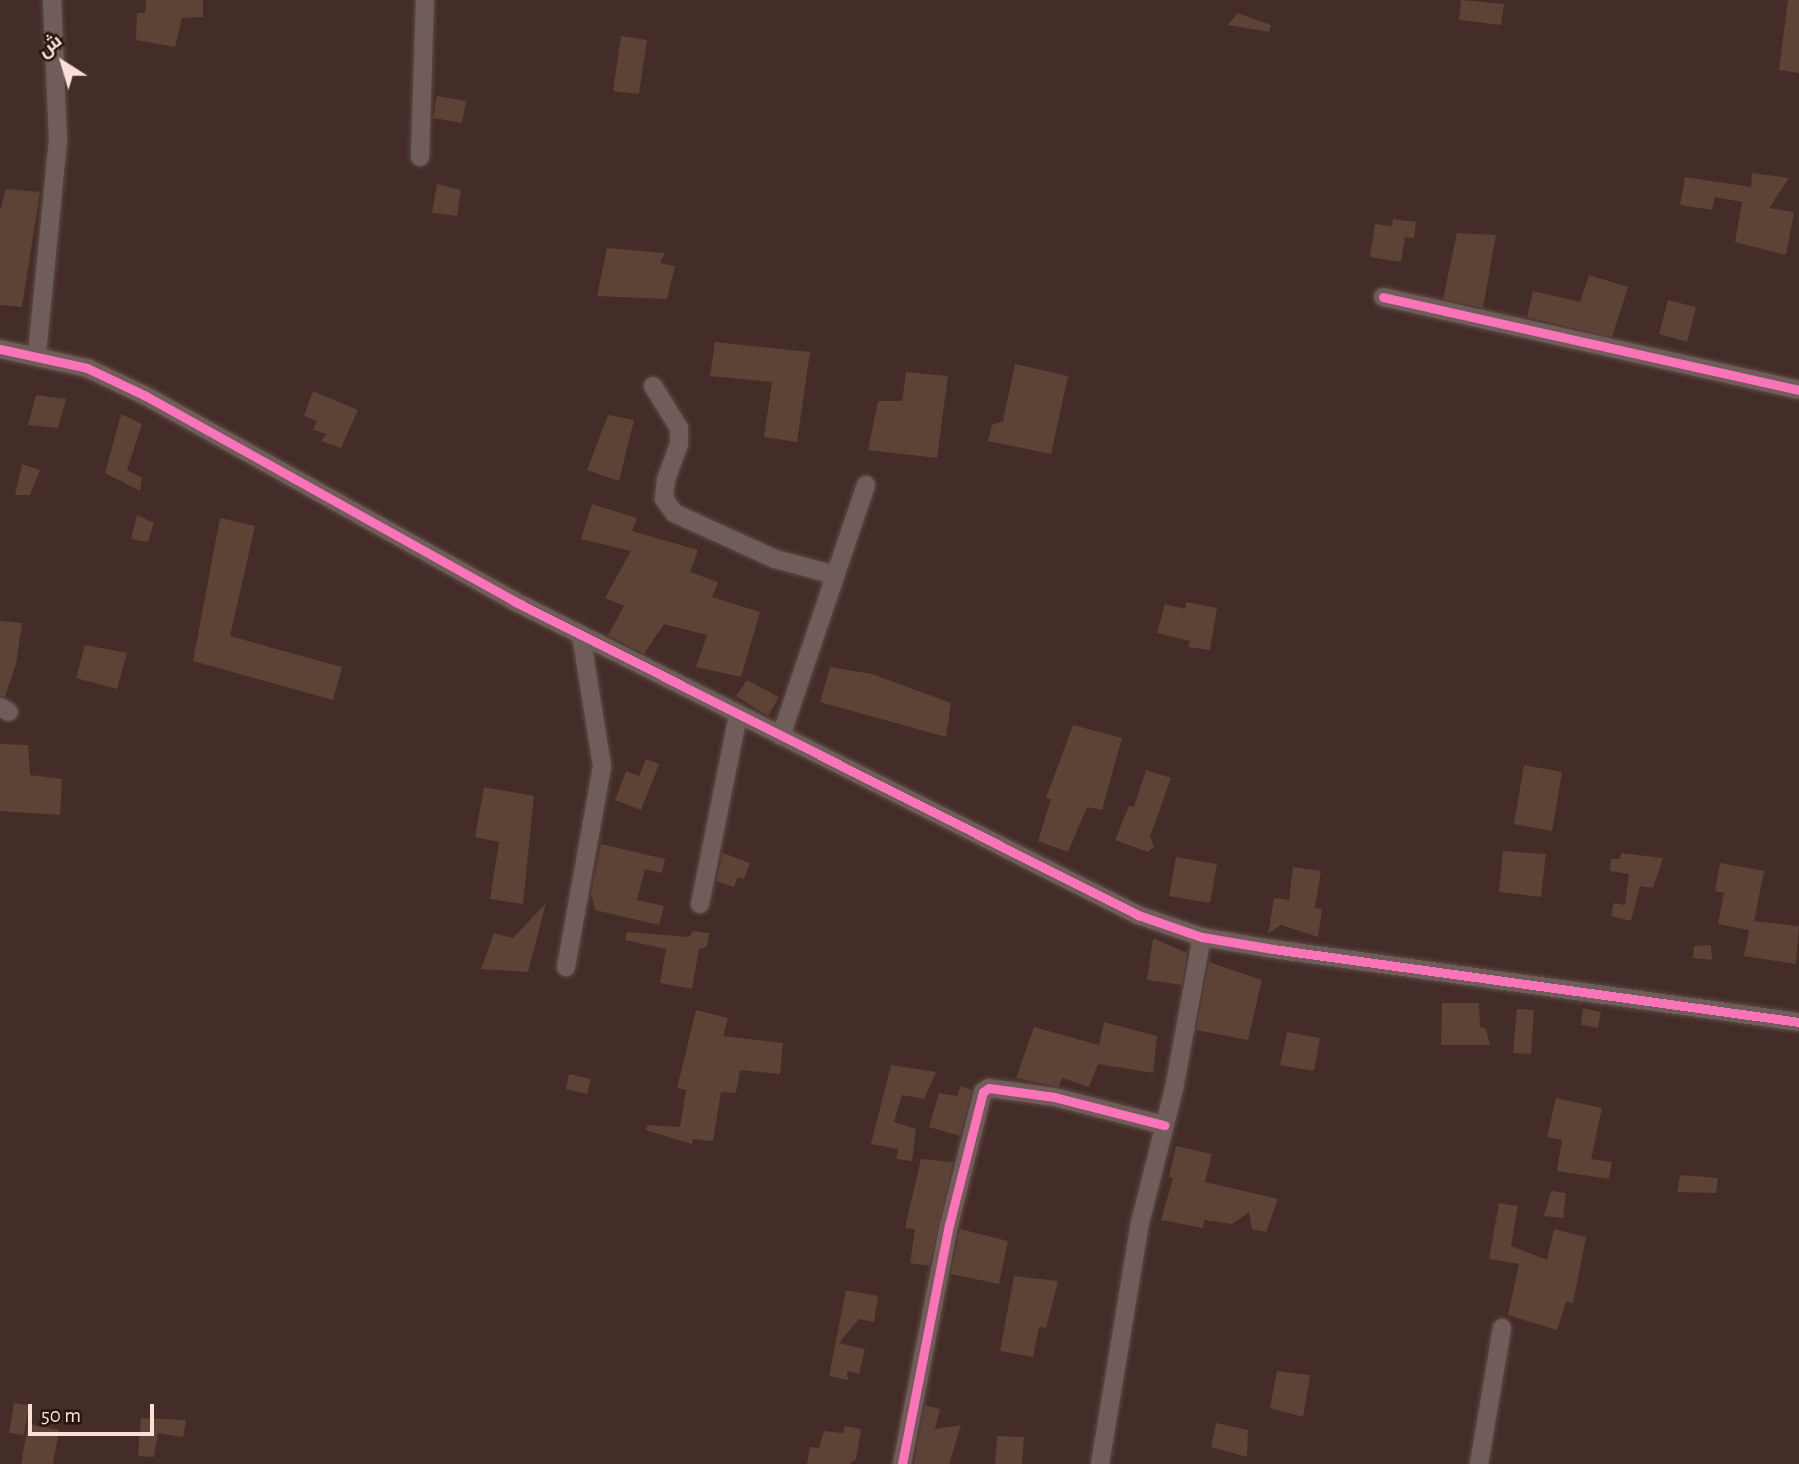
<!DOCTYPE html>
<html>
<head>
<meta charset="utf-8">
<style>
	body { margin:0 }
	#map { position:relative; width:1799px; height:1464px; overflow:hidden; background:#442c28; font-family:"Alegreya Sans",Cairo,sans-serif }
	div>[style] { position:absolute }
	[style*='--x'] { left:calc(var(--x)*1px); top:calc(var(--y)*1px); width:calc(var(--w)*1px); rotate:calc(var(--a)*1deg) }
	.building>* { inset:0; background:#5c4335 }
	.roads { filter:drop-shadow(0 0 2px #5f4a46) drop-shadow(0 0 2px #5f4a46) }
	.street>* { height:18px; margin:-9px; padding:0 9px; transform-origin:9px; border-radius:9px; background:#705d59 }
	.cycleway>* { height:9px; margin:-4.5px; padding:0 4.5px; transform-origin:4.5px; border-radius:4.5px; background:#fb73b8 }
	span { translate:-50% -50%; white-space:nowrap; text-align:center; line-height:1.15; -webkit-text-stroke:5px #291510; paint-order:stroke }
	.north { position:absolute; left:28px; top:28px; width:70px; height:70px; -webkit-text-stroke:5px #291510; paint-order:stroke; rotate:323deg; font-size:19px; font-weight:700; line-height:28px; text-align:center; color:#fddfd8 }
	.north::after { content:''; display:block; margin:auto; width:24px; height:32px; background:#fddfd8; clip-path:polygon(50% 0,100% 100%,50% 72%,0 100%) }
	.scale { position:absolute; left:28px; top:1404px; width:126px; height:32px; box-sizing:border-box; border:4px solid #fddfd8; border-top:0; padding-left:9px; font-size:21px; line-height:24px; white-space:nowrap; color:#fddfd8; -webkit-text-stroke:5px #291510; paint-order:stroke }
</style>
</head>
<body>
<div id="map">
	<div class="building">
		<i style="clip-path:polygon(146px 0,203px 0,203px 17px,182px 18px,175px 47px,136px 40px,137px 13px,145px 13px)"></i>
		<i style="clip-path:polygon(1461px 0,1504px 4px,1501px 25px,1459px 20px)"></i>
		<i style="clip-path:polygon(1788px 0,1799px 0,1799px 73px,1779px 70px)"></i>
		<i style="clip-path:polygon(1237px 13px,1271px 25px,1269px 32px,1228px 25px)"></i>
		<i style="clip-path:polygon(621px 36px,647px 40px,639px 94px,613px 91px)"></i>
		<i style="clip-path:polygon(437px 96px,466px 101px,462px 123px,433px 118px)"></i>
		<i style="clip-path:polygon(1752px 173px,1789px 178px,1769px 208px,1794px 212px,1786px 255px,1735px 242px,1742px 202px,1715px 197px,1712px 210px,1680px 205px,1685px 177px,1751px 187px)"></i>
		<i style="clip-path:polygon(437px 184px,461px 190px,457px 216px,432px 213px)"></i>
		<i style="clip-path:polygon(6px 189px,40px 192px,22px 307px,0 305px,0 211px)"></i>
		<i style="clip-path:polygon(1393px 219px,1416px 222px,1414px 238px,1405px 237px,1401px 262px,1370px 257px,1375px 224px,1392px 226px)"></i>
		<i style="clip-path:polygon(1457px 233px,1496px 235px,1483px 308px,1443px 299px)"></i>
		<i style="clip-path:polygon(607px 248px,665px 253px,660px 263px,675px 266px,667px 299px,597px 296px)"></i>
		<i style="clip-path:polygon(1589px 275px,1628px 287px,1612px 337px,1527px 317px,1533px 291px,1580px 302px)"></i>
		<i style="clip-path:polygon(1668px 300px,1696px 307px,1687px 342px,1659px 334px)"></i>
		<i style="clip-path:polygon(715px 342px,810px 352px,797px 442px,764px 437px,772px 382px,710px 376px)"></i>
		<i style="clip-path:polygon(1015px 364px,1068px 376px,1051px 454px,988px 441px,992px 425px,1003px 421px)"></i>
		<i style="clip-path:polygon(906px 372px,948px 376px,937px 458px,868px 450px,878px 401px,902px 401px)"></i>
		<i style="clip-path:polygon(313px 391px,358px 410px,341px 448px,321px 441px,327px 434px,313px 430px,317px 421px,304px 416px)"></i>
		<i style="clip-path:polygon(36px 395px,66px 399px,58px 428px,28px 425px)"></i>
		<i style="clip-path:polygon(121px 414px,142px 424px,127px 470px,142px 478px,140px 491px,105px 473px)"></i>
		<i style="clip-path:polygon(608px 415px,634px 420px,619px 481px,587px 470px)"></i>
		<i style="clip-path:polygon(22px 464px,40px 470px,30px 495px,15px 495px)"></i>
		<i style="clip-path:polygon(592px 504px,637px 518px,632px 531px,698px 550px,690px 572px,718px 582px,712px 597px,760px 612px,741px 677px,696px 667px,707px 635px,664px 624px,644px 654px,608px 635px,624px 606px,605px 598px,631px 551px,581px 539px)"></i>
		<i style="clip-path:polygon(137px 515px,154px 523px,148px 542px,131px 539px)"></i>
		<i style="clip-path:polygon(220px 518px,255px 526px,230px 636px,342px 667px,333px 700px,193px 661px)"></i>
		<i style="clip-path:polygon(1186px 602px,1217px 608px,1210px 650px,1188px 647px,1190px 641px,1157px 633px,1165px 604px,1185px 609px)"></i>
		<i style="clip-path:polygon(0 621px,22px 623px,16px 664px,5px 697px,0 696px)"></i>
		<i style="clip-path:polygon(85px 645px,127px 653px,117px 689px,76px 678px)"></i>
		<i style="clip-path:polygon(830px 667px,872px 674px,951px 703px,946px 737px,820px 702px)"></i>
		<i style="clip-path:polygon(747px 680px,779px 697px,768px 716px,736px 696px)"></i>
		<i style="clip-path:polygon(1073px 725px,1122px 738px,1102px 810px,1087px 807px,1068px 852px,1038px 841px,1051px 799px,1046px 798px)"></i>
		<i style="clip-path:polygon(0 744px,28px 745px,30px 775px,62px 779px,60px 815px,0 811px)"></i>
		<i style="clip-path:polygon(646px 759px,659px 764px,641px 810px,615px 800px,626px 771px,639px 776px)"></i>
		<i style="clip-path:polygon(1524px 765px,1562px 772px,1552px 831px,1514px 824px)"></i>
		<i style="clip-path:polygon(1146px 770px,1171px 778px,1150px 837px,1154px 847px,1148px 852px,1115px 840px,1129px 806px,1134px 807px)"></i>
		<i style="clip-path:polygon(484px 787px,534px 796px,523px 904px,490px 899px,499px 842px,475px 837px)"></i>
		<i style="clip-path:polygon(601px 844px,665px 859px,662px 873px,645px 869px,637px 900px,664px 906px,659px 925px,595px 910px,591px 894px)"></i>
		<i style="clip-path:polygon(1503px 851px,1546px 854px,1541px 897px,1499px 892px)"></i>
		<i style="clip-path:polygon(723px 853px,750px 863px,744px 879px,738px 877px,734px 887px,716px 881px)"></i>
		<i style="clip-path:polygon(1621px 853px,1663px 858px,1653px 888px,1640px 886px,1631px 921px,1611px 916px,1614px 903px,1625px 905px,1629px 874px,1610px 871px,1611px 859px,1620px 859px)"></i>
		<i style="clip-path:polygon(1176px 857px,1217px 864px,1210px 903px,1169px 896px)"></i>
		<i style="clip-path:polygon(1720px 863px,1764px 871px,1754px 921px,1799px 926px,1796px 964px,1744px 956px,1749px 930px,1718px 924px,1724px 893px,1715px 891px)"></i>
		<i style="clip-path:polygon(1293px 867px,1321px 871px,1315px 908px,1322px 909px,1318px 937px,1281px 925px,1268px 934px,1274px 898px,1289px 900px)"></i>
		<i style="clip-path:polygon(546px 903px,528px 972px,481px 969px,494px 933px,513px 938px)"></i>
		<i style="clip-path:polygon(693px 931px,709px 933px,707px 947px,699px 949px,692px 989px,660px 983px,666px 949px,625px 940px,627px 932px,689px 937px)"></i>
		<i style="clip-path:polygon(1153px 938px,1187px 953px,1182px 985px,1147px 980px)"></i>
		<i style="clip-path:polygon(1711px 945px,1712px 960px,1693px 958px,1694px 946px)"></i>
		<i style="clip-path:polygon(1209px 962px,1262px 980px,1248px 1040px,1196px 1030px)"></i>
		<i style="clip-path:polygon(1442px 1003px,1479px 1003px,1480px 1027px,1486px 1029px,1490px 1045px,1441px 1045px)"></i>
		<i style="clip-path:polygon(1583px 1008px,1601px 1012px,1598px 1028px,1581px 1025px)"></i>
		<i style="clip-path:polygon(1517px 1009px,1534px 1010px,1531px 1054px,1513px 1053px)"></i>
		<i style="clip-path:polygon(696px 1010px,728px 1018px,723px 1036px,783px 1043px,780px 1074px,740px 1070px,736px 1093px,721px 1092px,713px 1141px,693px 1139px,692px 1144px,646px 1130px,647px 1125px,680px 1127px,686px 1090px,677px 1088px)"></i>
		<i style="clip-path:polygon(1104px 1022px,1157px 1036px,1153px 1073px,1098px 1064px,1089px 1087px,1062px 1078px,1059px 1087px,1016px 1078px,1034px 1027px,1099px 1045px)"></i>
		<i style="clip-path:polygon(1287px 1032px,1320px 1038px,1314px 1071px,1280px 1065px)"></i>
		<i style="clip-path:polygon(891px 1065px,936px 1072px,924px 1099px,902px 1095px,894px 1122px,916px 1129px,912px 1161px,896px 1159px,898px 1149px,871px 1144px)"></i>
		<i style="clip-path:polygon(569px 1074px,591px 1079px,587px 1094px,566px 1089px)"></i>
		<i style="clip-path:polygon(961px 1086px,972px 1090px,960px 1136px,929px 1127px,939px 1093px,957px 1096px)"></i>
		<i style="clip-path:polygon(1556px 1098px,1602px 1108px,1591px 1159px,1612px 1162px,1609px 1179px,1557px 1171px,1562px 1140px,1547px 1137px)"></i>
		<i style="clip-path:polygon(1176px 1146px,1212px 1154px,1205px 1182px,1278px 1199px,1266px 1232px,1252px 1229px,1249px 1212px,1232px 1224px,1204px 1220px,1203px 1228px,1161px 1220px,1173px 1178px,1169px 1177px)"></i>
		<i style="clip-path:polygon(921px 1159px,953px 1162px,929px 1266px,910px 1263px,915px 1229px,905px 1228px)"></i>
		<i style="clip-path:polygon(1680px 1175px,1718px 1178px,1716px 1193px,1677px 1192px)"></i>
		<i style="clip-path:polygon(1551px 1191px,1566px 1193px,1563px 1218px,1544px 1216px)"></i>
		<i style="clip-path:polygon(1499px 1203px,1518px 1206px,1511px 1246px,1547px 1260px,1554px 1229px,1586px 1237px,1573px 1303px,1566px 1302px,1557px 1330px,1508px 1315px,1519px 1264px,1489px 1259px)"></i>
		<i style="clip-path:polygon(960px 1229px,1008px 1241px,999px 1284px,951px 1274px)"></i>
		<i style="clip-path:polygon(1014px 1276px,1058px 1281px,1046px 1328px,1039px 1327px,1033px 1357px,1000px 1351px)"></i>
		<i style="clip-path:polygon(846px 1290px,878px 1296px,874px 1322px,859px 1319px,839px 1343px,865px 1349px,859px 1374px,847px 1371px,848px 1380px,829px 1376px)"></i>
		<i style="clip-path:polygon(1277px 1371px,1310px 1375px,1303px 1417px,1270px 1408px)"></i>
		<i style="clip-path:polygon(14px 1403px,29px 1405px,24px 1435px,9px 1433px)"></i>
		<i style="clip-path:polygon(925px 1405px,940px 1409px,935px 1429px,961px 1425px,949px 1464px,914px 1464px)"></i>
		<i style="clip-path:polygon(141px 1418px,186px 1420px,183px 1437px,158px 1433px,154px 1457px,138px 1456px)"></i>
		<i style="clip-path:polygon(1216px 1423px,1248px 1430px,1247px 1457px,1211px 1447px)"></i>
		<i style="clip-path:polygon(28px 1424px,59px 1430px,53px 1464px,21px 1464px)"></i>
		<i style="clip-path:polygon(845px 1426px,861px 1429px,856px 1459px,850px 1464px,807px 1464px,810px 1447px,819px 1448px,824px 1431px,843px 1433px)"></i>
		<i style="clip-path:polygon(997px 1436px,1024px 1437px,1022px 1464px,995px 1464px)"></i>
	</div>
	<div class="roads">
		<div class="street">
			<i style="--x:420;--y:157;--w:157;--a:-88.2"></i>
			<i style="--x:1383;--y:297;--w:426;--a:12.6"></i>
			<i style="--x:0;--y:349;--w:89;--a:12.3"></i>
			<i style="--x:87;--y:368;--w:65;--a:25.4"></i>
			<i style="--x:146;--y:396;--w:421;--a:29.1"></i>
			<i style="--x:514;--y:601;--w:699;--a:26.71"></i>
			<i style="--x:1138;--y:915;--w:68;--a:19"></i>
			<i style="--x:1202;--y:937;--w:72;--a:9.6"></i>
			<i style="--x:1273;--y:949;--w:531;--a:7.9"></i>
			<i style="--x:37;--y:354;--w:214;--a:-84.4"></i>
			<i style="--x:58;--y:141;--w:141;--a:-92.4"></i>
			<i style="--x:653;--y:386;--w:49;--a:58.2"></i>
			<i style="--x:679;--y:428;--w:16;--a:90"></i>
			<i style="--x:679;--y:444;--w:37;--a:110"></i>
			<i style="--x:666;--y:479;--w:20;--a:96"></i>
			<i style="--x:664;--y:499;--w:17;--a:54"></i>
			<i style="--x:674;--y:513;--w:111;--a:24.5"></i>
			<i style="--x:775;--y:559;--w:62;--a:14.9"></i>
			<i style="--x:0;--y:707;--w:10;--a:29"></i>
			<i style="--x:781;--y:736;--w:265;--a:-71.3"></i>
			<i style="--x:700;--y:904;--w:193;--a:-78.6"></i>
			<i style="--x:566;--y:967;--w:204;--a:-79.8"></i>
			<i style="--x:602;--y:766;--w:133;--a:-99.1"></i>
			<i style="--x:902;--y:1464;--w:244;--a:-78.9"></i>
			<i style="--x:949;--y:1225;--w:137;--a:-75.7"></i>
			<i style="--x:983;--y:1092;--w:7;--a:-34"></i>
			<i style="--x:989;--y:1088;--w:66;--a:7.9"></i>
			<i style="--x:1054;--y:1097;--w:114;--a:14.3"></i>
			<i style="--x:1100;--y:1464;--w:244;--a:-80.6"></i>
			<i style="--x:1140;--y:1223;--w:138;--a:-75.8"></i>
			<i style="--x:1174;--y:1089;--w:155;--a:-79.6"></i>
			<i style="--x:1479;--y:1464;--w:138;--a:-80.4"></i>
		</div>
	</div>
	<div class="cycleway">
		<i style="--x:1383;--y:297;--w:426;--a:12.6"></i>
		<i style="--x:0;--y:349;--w:89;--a:12.3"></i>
		<i style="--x:87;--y:368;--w:65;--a:25.4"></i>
		<i style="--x:146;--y:396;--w:421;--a:29.1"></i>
		<i style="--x:514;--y:601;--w:699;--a:26.71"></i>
		<i style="--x:1138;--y:915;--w:68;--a:19"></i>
		<i style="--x:1202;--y:937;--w:72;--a:9.6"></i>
		<i style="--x:1273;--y:949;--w:531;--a:7.9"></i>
		<i style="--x:902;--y:1464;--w:244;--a:-78.9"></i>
		<i style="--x:949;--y:1225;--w:137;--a:-75.7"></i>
		<i style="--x:983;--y:1092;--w:7;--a:-34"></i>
		<i style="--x:989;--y:1088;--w:66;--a:7.9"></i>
		<i style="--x:1054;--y:1097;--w:114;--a:14.3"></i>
	</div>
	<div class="north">ش</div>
	<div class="scale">50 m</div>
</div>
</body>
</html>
